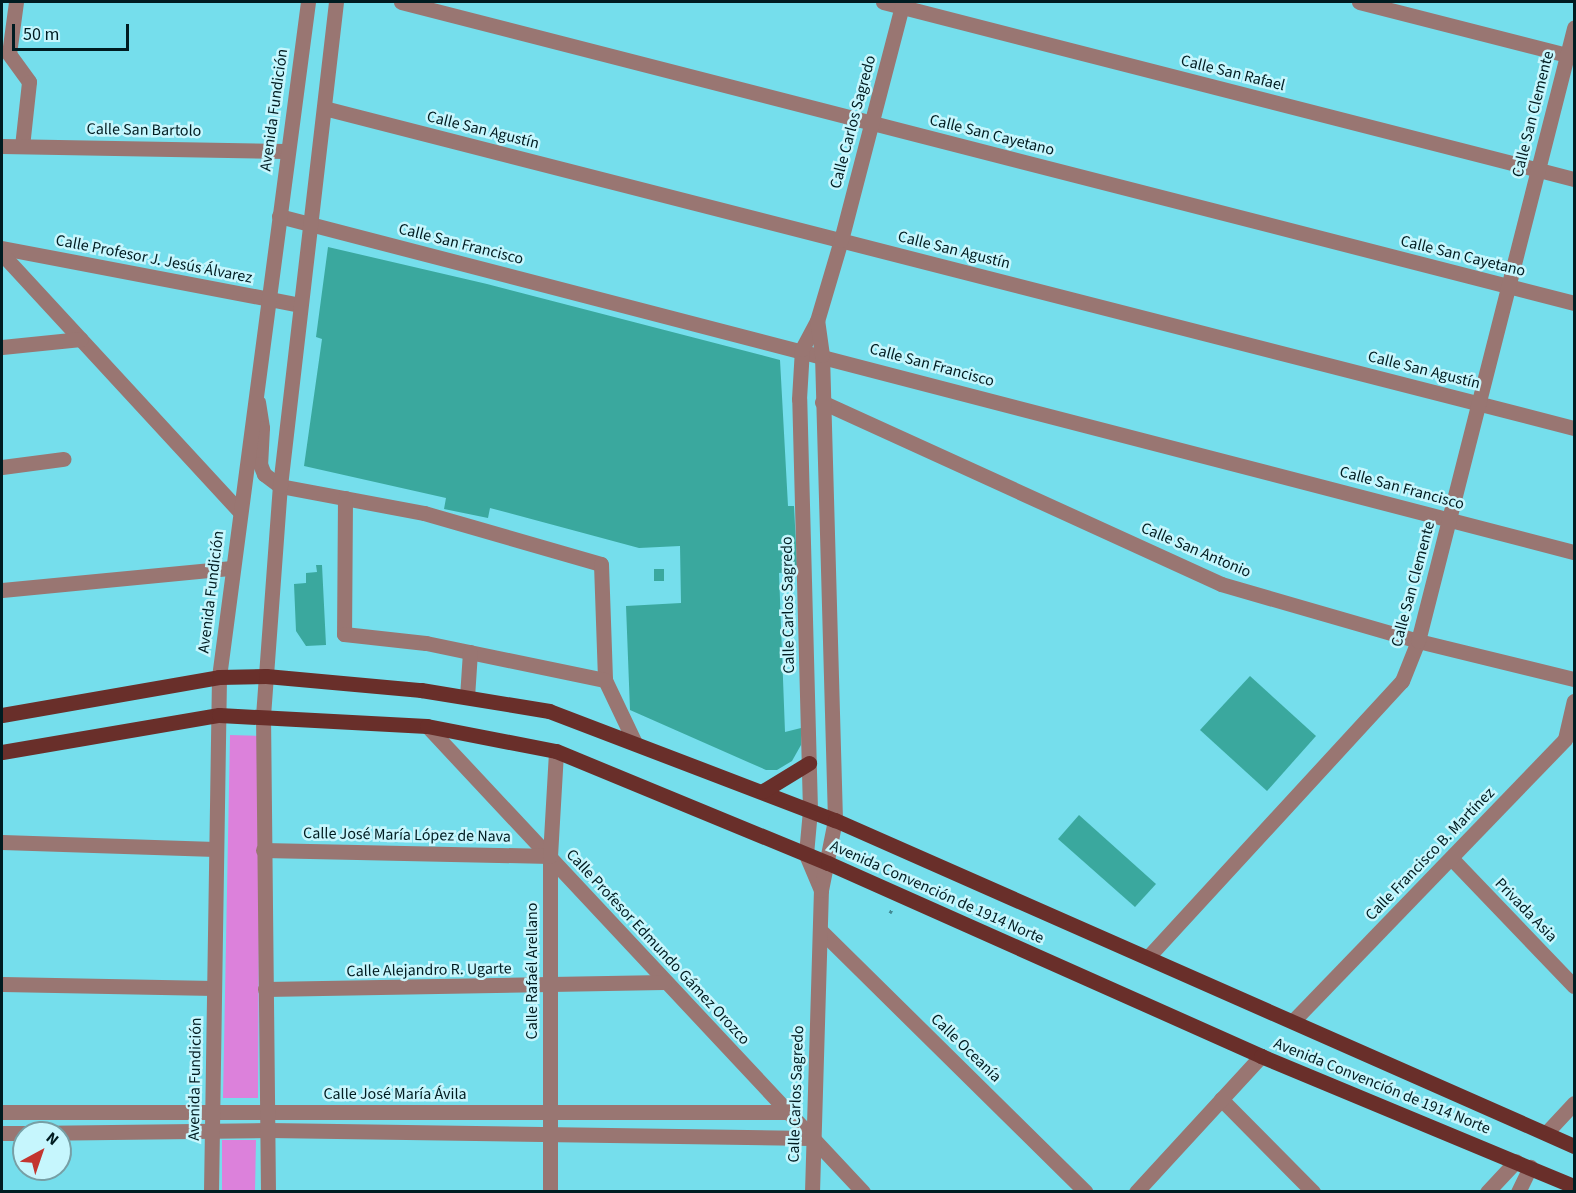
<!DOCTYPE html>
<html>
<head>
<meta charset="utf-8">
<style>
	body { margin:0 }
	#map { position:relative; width:1576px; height:1193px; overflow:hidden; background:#75deec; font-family:"Source Sans 3",sans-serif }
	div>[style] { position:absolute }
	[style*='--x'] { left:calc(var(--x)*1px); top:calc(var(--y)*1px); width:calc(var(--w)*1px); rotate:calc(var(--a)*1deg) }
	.green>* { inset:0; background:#dc81db }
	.building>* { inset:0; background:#3aa89e }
	.path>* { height:3px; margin-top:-1.5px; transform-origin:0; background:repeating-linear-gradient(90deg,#428a94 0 3px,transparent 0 7.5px) }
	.minor>* { height:15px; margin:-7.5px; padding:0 7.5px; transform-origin:7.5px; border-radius:7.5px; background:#997672 }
	.major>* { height:15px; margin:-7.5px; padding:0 7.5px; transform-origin:7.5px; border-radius:7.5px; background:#692f2a }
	span { translate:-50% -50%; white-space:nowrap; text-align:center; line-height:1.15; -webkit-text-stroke:5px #c6f6fd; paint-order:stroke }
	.street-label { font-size:16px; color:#001c21 }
	.frame { position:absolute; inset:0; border:3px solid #001c21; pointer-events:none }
	.north { position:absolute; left:12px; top:1121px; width:60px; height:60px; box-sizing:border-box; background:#c6f6fd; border:2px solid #779fa5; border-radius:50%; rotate:40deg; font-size:16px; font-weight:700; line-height:24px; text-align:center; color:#001c21 }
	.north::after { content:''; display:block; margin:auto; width:21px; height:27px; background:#c3352f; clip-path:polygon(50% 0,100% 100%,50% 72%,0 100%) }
	.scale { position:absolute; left:12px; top:24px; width:117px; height:27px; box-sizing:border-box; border:3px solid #001c21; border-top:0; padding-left:8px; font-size:18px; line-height:21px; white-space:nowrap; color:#001c21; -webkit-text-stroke:4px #c6f6fd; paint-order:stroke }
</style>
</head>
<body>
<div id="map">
	<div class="green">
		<i style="clip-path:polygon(230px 735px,260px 736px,258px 1098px,223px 1098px)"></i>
		<i style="clip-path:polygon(222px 1140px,256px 1140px,255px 1191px,222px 1191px)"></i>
	</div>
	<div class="building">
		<i style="clip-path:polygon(328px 247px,487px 284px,780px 360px,788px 506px,794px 506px,797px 565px,788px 566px,789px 572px,779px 573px,785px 732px,801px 728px,801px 745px,792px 761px,777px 770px,766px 770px,630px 710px,626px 606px,681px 603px,680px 546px,639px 548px,490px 508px,488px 518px,444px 509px,446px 498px,304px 466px,322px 339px,316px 337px)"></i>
		<i style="clip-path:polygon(316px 565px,322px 565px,326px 645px,306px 646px,296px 631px,294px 584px,306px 583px,306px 573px,317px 572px)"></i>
		<i style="clip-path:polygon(654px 569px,664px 569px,664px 581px,654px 581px)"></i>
		<i style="clip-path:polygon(1250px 676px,1316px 736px,1267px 791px,1200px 730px)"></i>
		<i style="clip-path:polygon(1079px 815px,1156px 884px,1135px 907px,1058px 839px)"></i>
	</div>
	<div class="path">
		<i style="--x:890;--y:913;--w:7;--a:-63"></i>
	</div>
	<div class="minor">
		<i style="--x:16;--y:2;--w:52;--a:97.7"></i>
		<i style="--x:9;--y:54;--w:34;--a:54"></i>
		<i style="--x:29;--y:82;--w:64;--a:96.2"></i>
		<i style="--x:401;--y:2;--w:1211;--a:14.39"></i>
		<i style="--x:883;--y:2;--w:713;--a:14.37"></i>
		<i style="--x:1359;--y:2;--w:222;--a:14.3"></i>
		<i style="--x:324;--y:108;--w:1290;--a:14.36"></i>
		<i style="--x:2;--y:146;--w:284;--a:1"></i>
		<i style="--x:279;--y:216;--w:1338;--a:14.55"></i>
		<i style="--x:2;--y:248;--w:303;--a:10.8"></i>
		<i style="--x:2;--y:254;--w:351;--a:47.3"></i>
		<i style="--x:2;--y:347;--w:79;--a:-5.8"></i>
		<i style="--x:258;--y:402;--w:26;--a:81"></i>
		<i style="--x:262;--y:428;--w:36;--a:93"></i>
		<i style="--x:260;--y:464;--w:11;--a:68"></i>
		<i style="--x:264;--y:474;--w:20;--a:37"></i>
		<i style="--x:280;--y:486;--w:147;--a:10.6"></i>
		<i style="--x:424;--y:513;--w:184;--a:16.1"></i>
		<i style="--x:601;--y:564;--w:116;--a:88"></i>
		<i style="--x:605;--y:680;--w:70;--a:64.5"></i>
		<i style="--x:822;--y:402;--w:439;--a:24.5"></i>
		<i style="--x:1221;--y:584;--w:205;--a:16.1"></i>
		<i style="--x:1418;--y:641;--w:161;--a:13.7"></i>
		<i style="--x:2;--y:467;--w:62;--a:-7.5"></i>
		<i style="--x:345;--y:498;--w:136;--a:90.4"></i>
		<i style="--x:344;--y:634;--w:82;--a:6.3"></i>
		<i style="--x:426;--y:643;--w:183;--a:11.7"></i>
		<i style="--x:2;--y:590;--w:231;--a:-5.5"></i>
		<i style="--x:467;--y:697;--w:45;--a:-86.2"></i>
		<i style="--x:427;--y:726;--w:638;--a:46.9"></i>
		<i style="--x:2;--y:842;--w:213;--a:1.9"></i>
		<i style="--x:263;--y:850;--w:287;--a:1.2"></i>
		<i style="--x:1452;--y:859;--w:176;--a:46.2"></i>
		<i style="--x:821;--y:890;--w:39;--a:-113"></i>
		<i style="--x:806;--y:854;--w:44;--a:-84.8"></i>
		<i style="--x:810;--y:810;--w:411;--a:-91.5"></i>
		<i style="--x:799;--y:399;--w:50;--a:-86.6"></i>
		<i style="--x:802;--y:349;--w:32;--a:-62"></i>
		<i style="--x:817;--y:321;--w:84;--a:-73.5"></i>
		<i style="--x:841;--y:240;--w:246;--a:-75.4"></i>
		<i style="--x:820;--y:930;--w:373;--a:44.6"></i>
		<i style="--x:1148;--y:957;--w:375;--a:-47.4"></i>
		<i style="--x:1402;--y:681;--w:43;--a:-68.2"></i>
		<i style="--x:1418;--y:641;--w:633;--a:-75.72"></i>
		<i style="--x:2;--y:984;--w:212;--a:1.1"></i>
		<i style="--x:265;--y:989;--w:399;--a:-1"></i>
		<i style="--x:1293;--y:1021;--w:392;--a:-46"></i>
		<i style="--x:1565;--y:739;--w:39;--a:-77"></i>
		<i style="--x:1221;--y:1099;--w:131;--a:45.3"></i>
		<i style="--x:2;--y:1112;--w:786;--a:0"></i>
		<i style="--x:2;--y:1133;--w:22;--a:0"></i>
		<i style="--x:30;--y:1133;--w:238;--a:-0.7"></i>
		<i style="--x:268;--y:1130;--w:543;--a:0.84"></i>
		<i style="--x:1546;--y:1133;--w:41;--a:-47"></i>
		<i style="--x:211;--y:1192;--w:515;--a:-89.11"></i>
		<i style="--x:219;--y:677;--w:681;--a:-82.49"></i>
		<i style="--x:268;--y:1192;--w:476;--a:-90.6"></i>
		<i style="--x:263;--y:716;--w:231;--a:-85.8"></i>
		<i style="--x:280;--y:486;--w:487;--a:-83.4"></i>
		<i style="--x:550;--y:1192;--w:336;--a:-90"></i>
		<i style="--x:550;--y:856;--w:105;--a:-86.7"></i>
		<i style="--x:812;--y:1192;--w:302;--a:-88.3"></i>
		<i style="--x:821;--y:890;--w:71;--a:-78.7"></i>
		<i style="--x:835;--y:820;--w:465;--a:-91.6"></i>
		<i style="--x:822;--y:355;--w:34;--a:-98"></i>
		<i style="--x:1136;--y:1192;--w:185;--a:-47.4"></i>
		<i style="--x:1487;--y:1192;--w:42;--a:-46.9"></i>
		<i style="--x:1518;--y:1192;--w:28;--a:-64"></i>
	</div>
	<div class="major">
		<i style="--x:2;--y:715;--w:220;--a:-9.9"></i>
		<i style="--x:219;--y:677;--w:47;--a:-1.2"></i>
		<i style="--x:266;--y:676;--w:156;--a:5.2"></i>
		<i style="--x:421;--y:690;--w:130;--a:9.3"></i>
		<i style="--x:549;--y:711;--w:306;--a:20.9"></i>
		<i style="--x:835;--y:820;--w:808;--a:23.8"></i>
		<i style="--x:2;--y:752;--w:220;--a:-9.7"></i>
		<i style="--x:219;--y:715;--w:208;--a:3"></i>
		<i style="--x:427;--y:726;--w:131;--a:11"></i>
		<i style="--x:556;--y:751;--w:294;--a:22.4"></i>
		<i style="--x:828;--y:863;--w:474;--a:24"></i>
		<i style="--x:1261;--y:1056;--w:339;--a:22.6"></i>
		<i style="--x:763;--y:791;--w:54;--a:-31.3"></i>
	</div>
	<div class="street-label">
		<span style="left:1233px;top:73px;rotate:14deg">Calle San Rafael</span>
		<span style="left:274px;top:110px;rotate:-82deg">Avenida Fundición</span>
		<span style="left:1533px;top:114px;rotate:-76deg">Calle San Clemente</span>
		<span style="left:853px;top:122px;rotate:-75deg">Calle Carlos Sagredo</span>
		<span style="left:144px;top:130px;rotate:1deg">Calle San Bartolo</span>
		<span style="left:483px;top:130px;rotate:14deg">Calle San Agustín</span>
		<span style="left:992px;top:135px;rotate:14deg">Calle San Cayetano</span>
		<span style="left:461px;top:244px;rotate:14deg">Calle San Francisco</span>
		<span style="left:954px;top:250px;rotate:14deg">Calle San Agustín</span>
		<span style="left:1463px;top:256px;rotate:14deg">Calle San Cayetano</span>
		<span style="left:154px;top:259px;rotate:11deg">Calle Profesor J. Jesús Álvarez</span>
		<span style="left:932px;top:365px;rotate:15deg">Calle San Francisco</span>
		<span style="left:1424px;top:370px;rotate:14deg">Calle San Agustín</span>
		<span style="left:1402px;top:488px;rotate:15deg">Calle San Francisco</span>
		<span style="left:1196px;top:550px;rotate:23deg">Calle San Antonio</span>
		<span style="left:1413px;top:584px;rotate:-75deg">Calle San Clemente</span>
		<span style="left:211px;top:592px;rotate:-83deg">Avenida Fundición</span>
		<span style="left:788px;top:605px;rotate:-91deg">Calle Carlos Sagredo</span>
		<span style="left:407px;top:835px;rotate:1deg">Calle José María López de Nava</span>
		<span style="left:1430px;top:854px;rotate:-46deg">Calle Francisco B. Martínez</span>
		<span style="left:937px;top:892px;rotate:24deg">Avenida Convención de 1914 Norte</span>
		<span style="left:1526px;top:910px;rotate:46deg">Privada Asia</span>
		<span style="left:658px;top:947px;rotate:47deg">Calle Profesor Edmundo Gámez Orozco</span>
		<span style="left:429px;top:970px;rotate:-1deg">Calle Alejandro R. Ugarte</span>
		<span style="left:532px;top:971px;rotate:-90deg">Calle Rafaél Arellano</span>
		<span style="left:966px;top:1048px;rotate:44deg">Calle Oceanía</span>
		<span style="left:195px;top:1079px;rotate:-89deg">Avenida Fundición</span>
		<span style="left:1382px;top:1086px;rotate:22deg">Avenida Convención de 1914 Norte</span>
		<span style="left:395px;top:1094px">Calle José María Ávila</span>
		<span style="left:796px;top:1094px;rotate:-88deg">Calle Carlos Sagredo</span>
	</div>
	<div class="frame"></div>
	<div class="north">N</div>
	<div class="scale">50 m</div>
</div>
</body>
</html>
